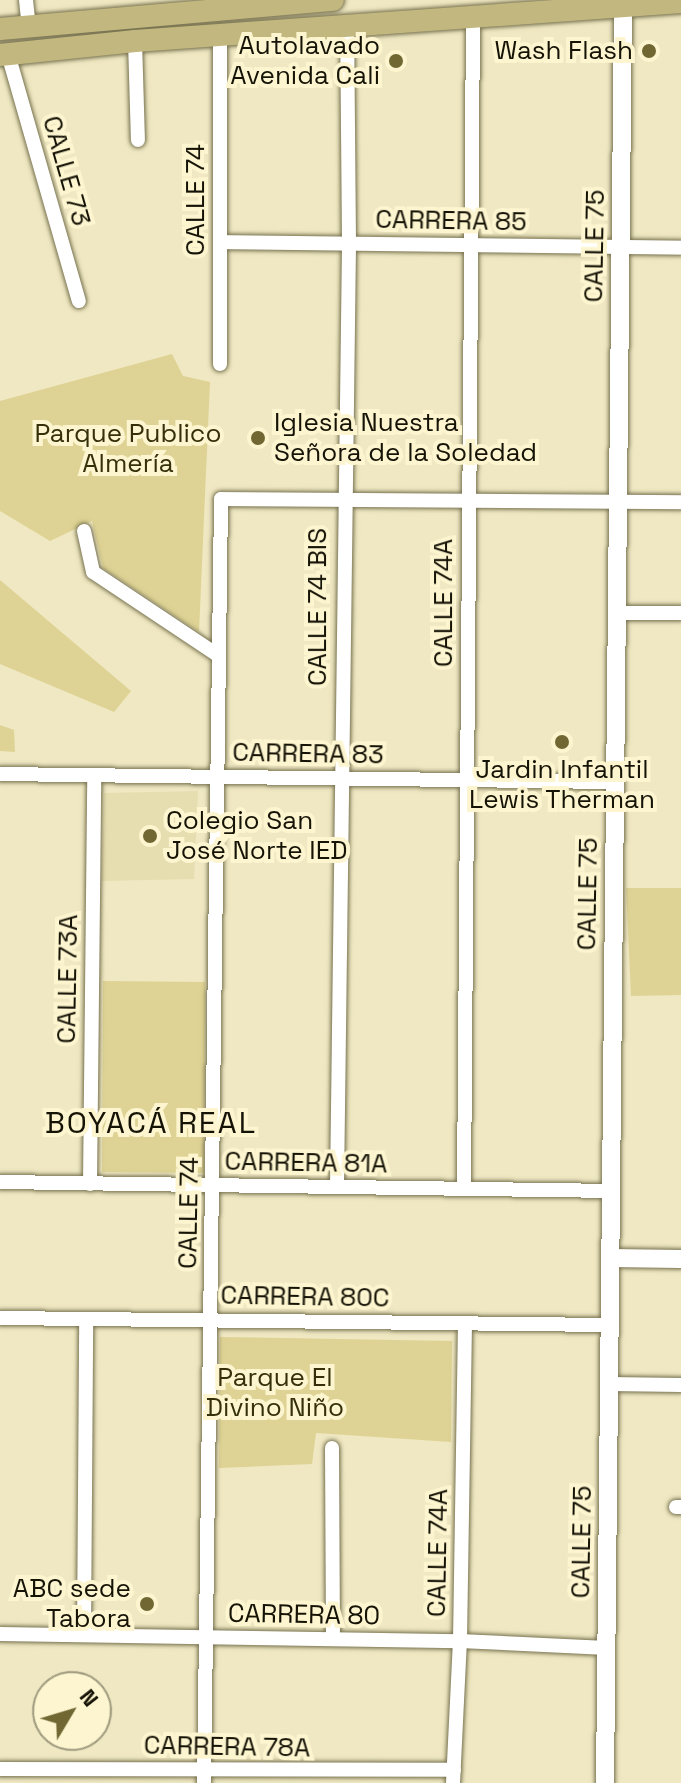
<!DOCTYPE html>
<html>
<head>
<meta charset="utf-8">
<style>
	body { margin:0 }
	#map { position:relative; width:681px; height:1783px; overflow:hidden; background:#efe8c2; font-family:"Space Grotesk",sans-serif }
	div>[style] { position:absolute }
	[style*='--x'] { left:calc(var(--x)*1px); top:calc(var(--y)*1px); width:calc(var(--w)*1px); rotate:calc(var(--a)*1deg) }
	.built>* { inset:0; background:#e6deb1 }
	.green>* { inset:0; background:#ded394 }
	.roads { filter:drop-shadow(0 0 2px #77714f) drop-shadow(0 0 2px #77714f) }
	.minor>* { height:14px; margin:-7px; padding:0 7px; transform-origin:7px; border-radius:7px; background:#fff }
	.tertiary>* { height:18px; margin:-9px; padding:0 9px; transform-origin:9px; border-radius:9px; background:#fff }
	.primary>* { height:22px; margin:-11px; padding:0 11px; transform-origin:11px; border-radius:11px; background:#c2b87f }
	.dots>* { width:22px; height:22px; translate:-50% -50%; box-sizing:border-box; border:4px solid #fcf5cf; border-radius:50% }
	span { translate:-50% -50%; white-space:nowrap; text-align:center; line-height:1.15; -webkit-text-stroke:8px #fcf5cf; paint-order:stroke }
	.poi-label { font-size:26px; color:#151206 }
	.right { translate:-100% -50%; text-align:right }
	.left { translate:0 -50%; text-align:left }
	.street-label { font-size:26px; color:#151206 }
	.park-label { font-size:26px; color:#352f0a }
	.quarter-label { font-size:30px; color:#151206; letter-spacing:2px }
	.north { position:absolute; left:32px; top:1671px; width:80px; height:80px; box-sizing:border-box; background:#fcf5cf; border:2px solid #a09a7f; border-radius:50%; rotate:52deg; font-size:22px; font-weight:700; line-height:32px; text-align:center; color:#151206 }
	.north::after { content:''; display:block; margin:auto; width:28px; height:36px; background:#706733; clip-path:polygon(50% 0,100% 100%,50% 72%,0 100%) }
</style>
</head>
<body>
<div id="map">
	<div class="built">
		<i style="clip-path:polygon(198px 791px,194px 879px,102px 881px,104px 793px)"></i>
	</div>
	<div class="green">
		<i style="clip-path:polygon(172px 354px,183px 376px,210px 382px,199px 632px,103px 568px,92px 521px,50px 541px,0 511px,0 401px)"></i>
		<i style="clip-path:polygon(0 580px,131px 691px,114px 712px,0 664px)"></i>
		<i style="clip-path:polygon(0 725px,14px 730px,15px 752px,0 751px)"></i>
		<i style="clip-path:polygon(626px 888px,681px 888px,681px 995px,631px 996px)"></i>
		<i style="clip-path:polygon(103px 981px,205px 982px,204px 1173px,102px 1172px)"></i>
		<i style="clip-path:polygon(220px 1337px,452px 1341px,451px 1442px,316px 1433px,312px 1464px,219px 1468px)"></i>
	</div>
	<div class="roads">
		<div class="minor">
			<i style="--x:26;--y:0;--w:27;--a:84"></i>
			<i style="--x:220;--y:36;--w:328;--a:90"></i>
			<i style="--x:135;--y:41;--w:99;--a:88.3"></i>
			<i style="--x:8;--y:54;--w:257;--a:74"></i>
			<i style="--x:220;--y:242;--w:461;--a:0.7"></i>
			<i style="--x:84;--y:531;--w:42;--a:77.6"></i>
			<i style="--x:93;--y:572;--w:151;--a:33.7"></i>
			<i style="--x:617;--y:613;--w:64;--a:0"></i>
			<i style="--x:0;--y:774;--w:615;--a:0.75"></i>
			<i style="--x:0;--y:1182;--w:611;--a:0.84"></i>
			<i style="--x:90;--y:1184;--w:409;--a:-89.4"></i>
			<i style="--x:337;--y:1187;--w:944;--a:-89.27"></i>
			<i style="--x:349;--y:243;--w:217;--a:-90.5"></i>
			<i style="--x:464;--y:1189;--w:1172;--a:-89.56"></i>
			<i style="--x:0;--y:1318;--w:610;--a:0.66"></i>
			<i style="--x:609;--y:1384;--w:72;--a:0.8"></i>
			<i style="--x:332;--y:1448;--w:191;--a:89.7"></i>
			<i style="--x:676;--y:1507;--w:5;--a:0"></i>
			<i style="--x:0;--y:1634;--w:460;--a:0.9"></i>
			<i style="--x:460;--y:1641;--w:147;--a:2.7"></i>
			<i style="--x:84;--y:1635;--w:313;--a:-89.6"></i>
			<i style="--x:0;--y:1769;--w:454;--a:0.1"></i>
			<i style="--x:204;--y:1783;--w:1284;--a:-89.24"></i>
			<i style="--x:221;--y:499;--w:460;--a:0.4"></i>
			<i style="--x:453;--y:1783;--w:142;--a:-87.2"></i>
			<i style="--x:460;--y:1641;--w:318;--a:-89.1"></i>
		</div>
		<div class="tertiary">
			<i style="--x:611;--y:1258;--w:70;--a:0.8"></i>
			<i style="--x:605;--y:1783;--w:1777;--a:-89.42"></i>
		</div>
		<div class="primary">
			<i style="--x:0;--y:29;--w:334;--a:-5"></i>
			<i style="--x:0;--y:55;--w:136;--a:-5.9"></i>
			<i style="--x:135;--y:41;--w:547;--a:-4.09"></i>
		</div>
	</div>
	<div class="dots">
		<i style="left:649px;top:51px;background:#706733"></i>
		<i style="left:396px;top:61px;background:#706733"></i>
		<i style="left:258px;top:438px;background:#706733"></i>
		<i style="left:562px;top:742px;background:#706733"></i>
		<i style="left:150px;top:836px;background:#706733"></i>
		<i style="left:147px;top:1604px;background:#706733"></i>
	</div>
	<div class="poi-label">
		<span class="right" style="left:380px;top:61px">Autolavado<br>Avenida Cali</span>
		<span class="right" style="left:633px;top:51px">Wash Flash</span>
		<span class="left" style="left:274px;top:438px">Iglesia Nuestra<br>Señora de la Soledad</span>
		<span style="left:562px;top:785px">Jardin Infantil<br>Lewis Therman</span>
		<span class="left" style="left:166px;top:836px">Colegio San<br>José Norte IED</span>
		<span class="right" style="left:131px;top:1604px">ABC sede<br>Tabora</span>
	</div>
	<div class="street-label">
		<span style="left:66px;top:171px;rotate:74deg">CALLE 73</span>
		<span style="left:196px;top:200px;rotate:-90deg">CALLE 74</span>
		<span style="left:451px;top:221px;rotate:1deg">CARRERA 85</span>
		<span style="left:595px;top:246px;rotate:-89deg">CALLE 75</span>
		<span style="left:444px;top:603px;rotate:-90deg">CALLE 74A</span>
		<span style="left:318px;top:607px;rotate:-90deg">CALLE 74 BIS</span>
		<span style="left:308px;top:754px;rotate:1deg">CARRERA 83</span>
		<span style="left:588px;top:894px;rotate:-89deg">CALLE 75</span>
		<span style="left:68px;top:979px;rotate:-89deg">CALLE 73A</span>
		<span style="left:306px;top:1163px;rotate:1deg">CARRERA 81A</span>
		<span style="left:189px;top:1213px;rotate:-89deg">CALLE 74</span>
		<span style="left:305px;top:1297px;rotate:1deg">CARRERA 80C</span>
		<span style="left:582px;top:1542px;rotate:-89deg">CALLE 75</span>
		<span style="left:438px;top:1553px;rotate:-89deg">CALLE 74A</span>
		<span style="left:304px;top:1615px;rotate:1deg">CARRERA 80</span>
		<span style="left:227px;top:1747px;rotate:1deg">CARRERA 78A</span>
	</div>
	<div class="park-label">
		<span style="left:128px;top:449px">Parque Publico<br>Almería</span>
		<span style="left:275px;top:1393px">Parque El<br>Divino Niño</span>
	</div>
	<div class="quarter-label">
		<span style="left:151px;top:1123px">BOYACÁ REAL</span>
	</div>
	<div class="north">N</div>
</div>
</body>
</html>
